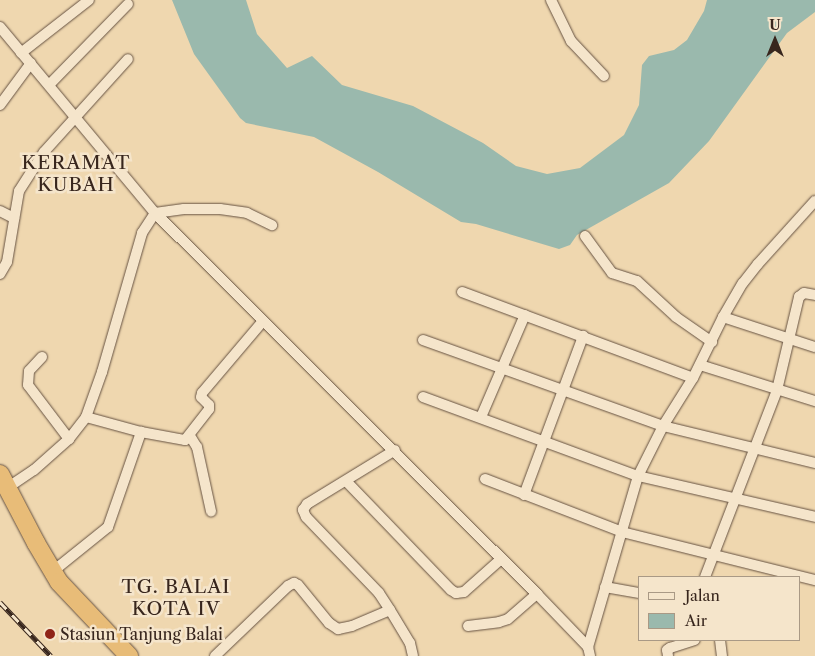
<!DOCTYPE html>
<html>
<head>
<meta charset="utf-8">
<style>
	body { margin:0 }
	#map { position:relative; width:815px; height:656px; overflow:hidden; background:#efd7af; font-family:"Libre Caslon Text",serif }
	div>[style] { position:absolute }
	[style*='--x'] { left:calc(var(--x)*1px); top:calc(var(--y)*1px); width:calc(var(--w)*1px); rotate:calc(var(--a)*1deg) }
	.water>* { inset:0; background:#9ab9ad }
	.roads { filter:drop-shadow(0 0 1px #665242) drop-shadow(0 0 1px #665242) }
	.street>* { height:10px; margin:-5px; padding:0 5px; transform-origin:5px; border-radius:5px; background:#f5e5cb }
	.highway>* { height:18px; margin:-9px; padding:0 9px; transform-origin:9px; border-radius:9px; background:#e8bc78 }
	.rail>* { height:5px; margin-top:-2.5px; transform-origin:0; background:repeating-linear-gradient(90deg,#f5e5cb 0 9px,#38261d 0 18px); box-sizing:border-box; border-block:1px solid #38261d }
	.dots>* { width:14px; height:14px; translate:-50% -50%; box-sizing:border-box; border:2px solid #f5e5cb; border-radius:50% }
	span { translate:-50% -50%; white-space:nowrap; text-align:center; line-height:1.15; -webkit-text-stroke:5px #f5e5cb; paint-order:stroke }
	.poi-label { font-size:16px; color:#38261d }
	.left { translate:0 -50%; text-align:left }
	.quarter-label { font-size:19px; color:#38261d; letter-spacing:1px }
	.legend { position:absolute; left:638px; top:576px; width:162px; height:65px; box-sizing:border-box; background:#f5e5cb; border:1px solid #a99985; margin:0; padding:6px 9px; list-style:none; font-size:15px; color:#38261d }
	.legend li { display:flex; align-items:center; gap:10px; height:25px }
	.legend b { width:25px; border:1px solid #a99985 }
	.north { position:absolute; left:750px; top:15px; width:50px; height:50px; -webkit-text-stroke:4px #f5e5cb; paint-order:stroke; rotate:0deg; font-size:14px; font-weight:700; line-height:20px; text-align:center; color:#38261d }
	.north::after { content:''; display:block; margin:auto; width:18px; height:22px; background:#38261d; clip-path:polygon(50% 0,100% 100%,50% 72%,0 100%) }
</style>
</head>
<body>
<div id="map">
	<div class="water">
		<i style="clip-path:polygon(172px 0,246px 0,257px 34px,287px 68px,312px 56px,342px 85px,413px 106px,483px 143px,516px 166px,547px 174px,580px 168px,624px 135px,639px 105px,642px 65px,649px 56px,674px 50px,687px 40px,704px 11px,707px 0,815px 0,815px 12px,787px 33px,709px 141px,669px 183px,577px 235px,570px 245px,559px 249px,476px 224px,461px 222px,378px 172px,314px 137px,246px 123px,240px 118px,194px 54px)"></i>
	</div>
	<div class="roads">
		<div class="street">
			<i style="--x:551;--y:0;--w:46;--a:64"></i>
			<i style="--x:571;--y:41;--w:48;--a:46.7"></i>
			<i style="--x:0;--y:27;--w:242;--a:50.2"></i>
			<i style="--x:155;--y:213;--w:540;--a:44.92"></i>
			<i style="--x:537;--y:594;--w:74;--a:46.1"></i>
			<i style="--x:588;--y:647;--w:9;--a:77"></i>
			<i style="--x:21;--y:53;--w:86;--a:-37.9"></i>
			<i style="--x:49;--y:85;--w:113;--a:-45.7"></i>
			<i style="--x:0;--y:105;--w:52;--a:-53.6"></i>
			<i style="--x:0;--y:211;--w:16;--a:27"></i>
			<i style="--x:585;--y:236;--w:46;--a:53.9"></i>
			<i style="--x:612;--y:273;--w:26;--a:18"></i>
			<i style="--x:637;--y:281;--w:53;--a:42.7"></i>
			<i style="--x:676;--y:317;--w:44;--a:34.8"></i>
			<i style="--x:0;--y:274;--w:14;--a:-60"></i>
			<i style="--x:7;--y:262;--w:72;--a:-80.4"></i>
			<i style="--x:19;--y:191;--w:46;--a:-57.3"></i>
			<i style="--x:44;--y:152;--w:125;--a:-47.9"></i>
			<i style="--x:462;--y:292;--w:246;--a:20.4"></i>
			<i style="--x:723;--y:317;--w:97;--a:18.1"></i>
			<i style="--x:423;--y:340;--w:255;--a:19.7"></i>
			<i style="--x:663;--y:426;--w:156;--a:13.7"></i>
			<i style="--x:42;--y:357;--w:19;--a:133"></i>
			<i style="--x:29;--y:371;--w:14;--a:94"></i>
			<i style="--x:28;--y:385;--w:68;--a:52.8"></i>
			<i style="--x:700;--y:365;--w:121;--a:17.4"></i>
			<i style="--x:423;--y:397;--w:229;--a:20.2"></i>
			<i style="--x:638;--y:476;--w:182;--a:13"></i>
			<i style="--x:86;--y:417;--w:57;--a:15.3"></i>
			<i style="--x:141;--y:432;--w:45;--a:10.3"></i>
			<i style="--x:185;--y:440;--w:39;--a:-52"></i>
			<i style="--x:209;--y:409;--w:4;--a:-90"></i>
			<i style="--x:209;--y:405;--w:11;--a:-135"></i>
			<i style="--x:201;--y:397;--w:4;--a:-76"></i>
			<i style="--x:202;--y:393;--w:94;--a:-49.7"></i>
			<i style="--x:481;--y:417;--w:111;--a:-66.7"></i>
			<i style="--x:190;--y:436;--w:13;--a:58"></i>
			<i style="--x:197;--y:447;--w:66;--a:77.7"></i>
			<i style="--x:485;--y:479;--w:147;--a:21.1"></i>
			<i style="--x:622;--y:532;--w:199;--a:14"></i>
			<i style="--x:346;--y:481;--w:151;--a:46.1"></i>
			<i style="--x:451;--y:590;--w:6;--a:31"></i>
			<i style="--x:456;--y:593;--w:8;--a:-7"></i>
			<i style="--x:464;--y:592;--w:50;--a:-41.7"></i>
			<i style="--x:7;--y:488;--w:32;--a:-34"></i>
			<i style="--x:34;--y:470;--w:47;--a:-41.5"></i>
			<i style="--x:69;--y:439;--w:28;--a:-52"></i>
			<i style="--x:86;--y:417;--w:48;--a:-70.4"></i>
			<i style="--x:102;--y:372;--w:145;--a:-73.9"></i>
			<i style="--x:142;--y:233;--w:24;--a:-57"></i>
			<i style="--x:155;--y:213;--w:29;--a:-8"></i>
			<i style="--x:184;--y:209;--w:36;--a:0"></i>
			<i style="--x:220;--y:209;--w:27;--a:8"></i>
			<i style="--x:247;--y:213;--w:28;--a:26"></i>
			<i style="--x:524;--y:495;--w:170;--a:-69.6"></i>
			<i style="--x:52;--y:572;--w:72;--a:-38.8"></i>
			<i style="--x:108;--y:527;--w:101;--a:-70.8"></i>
			<i style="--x:705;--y:577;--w:200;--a:-68.9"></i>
			<i style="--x:777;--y:390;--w:96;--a:-76.7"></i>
			<i style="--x:799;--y:297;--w:6;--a:-39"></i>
			<i style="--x:804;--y:293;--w:11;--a:10"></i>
			<i style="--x:605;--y:587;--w:35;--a:10"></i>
			<i style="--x:390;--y:610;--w:39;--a:59"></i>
			<i style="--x:410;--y:643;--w:13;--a:77"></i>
			<i style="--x:468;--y:626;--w:31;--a:-7"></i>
			<i style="--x:499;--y:622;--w:9;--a:-18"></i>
			<i style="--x:508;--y:619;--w:38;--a:-41"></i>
			<i style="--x:720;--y:640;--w:16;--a:83"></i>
			<i style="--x:588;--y:647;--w:178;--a:-73.7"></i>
			<i style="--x:638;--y:476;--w:56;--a:-63.4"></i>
			<i style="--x:663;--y:426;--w:57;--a:-58"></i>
			<i style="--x:693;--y:378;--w:68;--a:-63.8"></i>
			<i style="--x:723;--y:317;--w:39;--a:-60"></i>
			<i style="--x:743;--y:283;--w:24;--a:-52"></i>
			<i style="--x:758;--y:264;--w:85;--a:-47.9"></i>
			<i style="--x:215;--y:656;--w:101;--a:-43.8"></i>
			<i style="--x:288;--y:586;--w:7;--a:-27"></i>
			<i style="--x:294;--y:583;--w:4;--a:27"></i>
			<i style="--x:298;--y:585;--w:49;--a:50.8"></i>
			<i style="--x:329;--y:623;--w:11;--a:34"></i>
			<i style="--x:338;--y:629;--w:14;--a:-12"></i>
			<i style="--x:352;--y:626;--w:41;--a:-22.8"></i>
			<i style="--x:390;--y:610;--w:20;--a:-123"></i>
			<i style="--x:379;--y:593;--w:105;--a:-133.8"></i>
			<i style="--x:306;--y:517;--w:8;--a:-113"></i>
			<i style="--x:303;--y:510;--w:7;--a:-56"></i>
			<i style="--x:307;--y:504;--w:103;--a:-31.5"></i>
			<i style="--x:668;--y:656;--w:6;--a:-99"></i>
			<i style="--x:667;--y:650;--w:4;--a:-34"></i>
			<i style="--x:670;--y:648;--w:26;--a:-18"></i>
		</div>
		<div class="highway">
			<i style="--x:0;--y:474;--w:78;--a:62.4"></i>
			<i style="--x:36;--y:543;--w:45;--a:59.5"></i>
			<i style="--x:59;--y:582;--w:102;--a:46.6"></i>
		</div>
	</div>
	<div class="rail">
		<i style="--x:0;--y:602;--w:74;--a:46.6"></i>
	</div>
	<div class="dots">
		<i style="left:50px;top:634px;background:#8f2418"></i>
	</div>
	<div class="poi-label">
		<span class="left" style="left:60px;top:634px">Stasiun Tanjung Balai</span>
	</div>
	<div class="quarter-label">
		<span style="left:76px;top:174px">KERAMAT<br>KUBAH</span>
		<span style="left:176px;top:598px">TG. BALAI<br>KOTA IV</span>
	</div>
	<ul class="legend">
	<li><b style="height:6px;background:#f5e5cb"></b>Jalan</li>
	<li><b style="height:14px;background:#9ab9ad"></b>Air</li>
	</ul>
	<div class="north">U</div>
</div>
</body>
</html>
